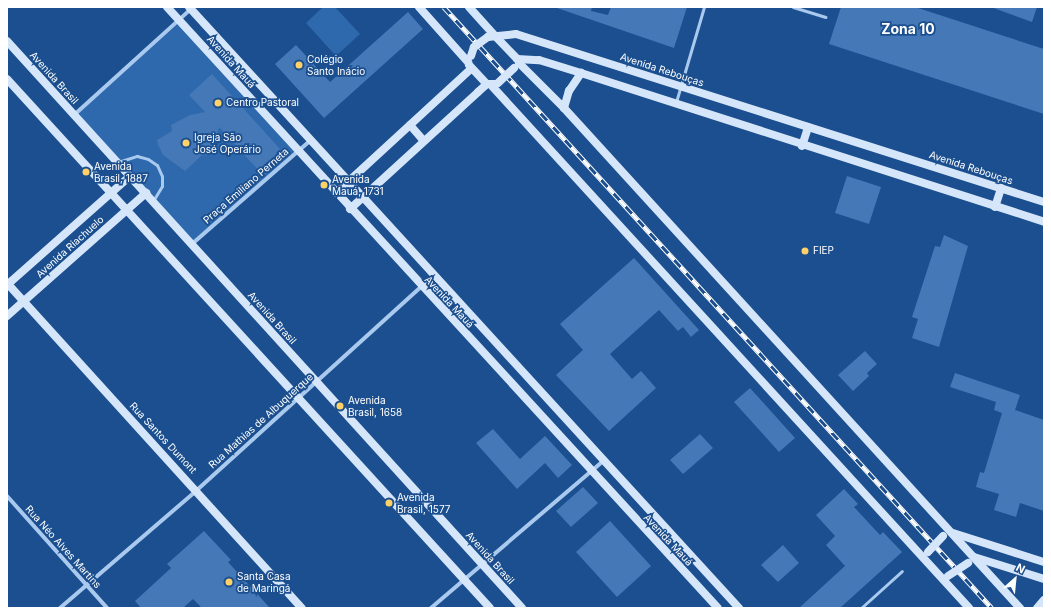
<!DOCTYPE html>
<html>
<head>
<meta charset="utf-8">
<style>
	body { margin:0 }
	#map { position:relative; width:1051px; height:615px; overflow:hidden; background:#1b4f8f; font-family:Inter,sans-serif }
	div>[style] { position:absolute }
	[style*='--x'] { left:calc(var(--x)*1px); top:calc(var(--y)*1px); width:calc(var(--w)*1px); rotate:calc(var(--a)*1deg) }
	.green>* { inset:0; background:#2e69ad }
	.building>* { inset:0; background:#4478b7 }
	.lane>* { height:3px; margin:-1.5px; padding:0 1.5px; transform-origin:1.5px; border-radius:1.5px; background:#a9c9ee }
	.street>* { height:4px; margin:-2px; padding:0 2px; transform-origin:2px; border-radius:2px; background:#a9c9ee }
	.secondary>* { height:8px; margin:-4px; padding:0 4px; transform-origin:4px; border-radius:4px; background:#d6e6fa }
	.rail>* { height:4.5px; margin-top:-2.25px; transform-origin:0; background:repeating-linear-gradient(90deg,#1b4f8f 0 9px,#fff 0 18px); box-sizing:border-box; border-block:1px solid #fff }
	.secondary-bridge>* { height:8px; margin:-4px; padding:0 4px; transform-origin:4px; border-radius:4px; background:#d6e6fa }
	.dots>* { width:11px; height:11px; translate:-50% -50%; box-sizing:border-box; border:2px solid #1b4f8f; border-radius:50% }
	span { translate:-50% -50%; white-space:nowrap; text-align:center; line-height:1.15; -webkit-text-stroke:3.5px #1b4f8f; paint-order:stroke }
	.poi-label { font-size:10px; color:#fff }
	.left { translate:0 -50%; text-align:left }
	.street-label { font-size:10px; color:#fff }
	.district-label { font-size:14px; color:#fff; font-weight:700 }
	.frame { position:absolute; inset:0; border:8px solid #fff; pointer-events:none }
	.north { position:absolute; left:995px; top:559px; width:40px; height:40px; -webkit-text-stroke:3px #1b4f8f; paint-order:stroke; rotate:27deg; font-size:11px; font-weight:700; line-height:16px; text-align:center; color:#fff }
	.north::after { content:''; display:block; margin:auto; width:14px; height:18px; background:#fff; clip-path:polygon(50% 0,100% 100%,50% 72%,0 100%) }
</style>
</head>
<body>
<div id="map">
	<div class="green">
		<i style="clip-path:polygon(323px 7px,335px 7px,360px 34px,336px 56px,306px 23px)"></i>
		<i style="clip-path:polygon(179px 19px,298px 151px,192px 244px,74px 115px)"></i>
	</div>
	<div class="building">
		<i style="clip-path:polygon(554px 7px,592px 7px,591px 11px,608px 15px,611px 7px,687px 7px,674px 48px)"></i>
		<i style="clip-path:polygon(841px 7px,915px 7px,1044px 49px,1044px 114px,829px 44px)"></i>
		<i style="clip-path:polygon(991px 7px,1037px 7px,1032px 22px)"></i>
		<i style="clip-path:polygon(408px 12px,423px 29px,324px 118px,275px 64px,296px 45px,330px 82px)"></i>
		<i style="clip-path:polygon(212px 74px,281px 150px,258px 170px,219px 127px,215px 142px,207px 155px,201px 156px,185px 171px,163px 155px,158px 145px,157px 140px,172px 131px,171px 125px,190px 115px,205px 112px,189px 95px)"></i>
		<i style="clip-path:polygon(847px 176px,881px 187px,869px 224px,835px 213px)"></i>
		<i style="clip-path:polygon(944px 235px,968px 246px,939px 347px,912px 338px,918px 319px,912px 317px,935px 246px,940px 247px)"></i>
		<i style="clip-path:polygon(634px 258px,699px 330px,691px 337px,683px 327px,678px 331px,659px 310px,610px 354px,632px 379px,641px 371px,656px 388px,609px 431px,556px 375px,583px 350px,560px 324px)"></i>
		<i style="clip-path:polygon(865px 351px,877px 364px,867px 373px,869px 376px,853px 391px,838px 375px)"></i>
		<i style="clip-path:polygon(955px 373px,1020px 395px,1015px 410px,1044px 420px,1044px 511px,1020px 503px,1016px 517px,994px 510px,999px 494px,976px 487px,980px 472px,984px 473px,1002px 413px,994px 410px,996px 402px,950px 387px)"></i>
		<i style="clip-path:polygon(750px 388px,795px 438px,779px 452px,734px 402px)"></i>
		<i style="clip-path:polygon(493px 429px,520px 459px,545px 436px,572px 465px,558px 478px,545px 463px,517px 489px,476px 443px)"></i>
		<i style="clip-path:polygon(700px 434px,713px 448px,683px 474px,670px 460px)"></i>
		<i style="clip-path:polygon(583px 487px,598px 503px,571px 527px,556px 511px)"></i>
		<i style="clip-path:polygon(844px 489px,858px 504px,854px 507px,880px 535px,883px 532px,902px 552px,840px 608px,799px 608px,845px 566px,826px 545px,835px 536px,816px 515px)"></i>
		<i style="clip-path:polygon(610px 521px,651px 566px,617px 597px,576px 552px)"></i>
		<i style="clip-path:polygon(204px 531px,231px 560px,228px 562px,270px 608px,202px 608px,193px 599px,183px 608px,141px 608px,135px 601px,171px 568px,167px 564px)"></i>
		<i style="clip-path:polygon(783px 545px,799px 563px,778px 582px,761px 565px)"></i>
	</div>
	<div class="lane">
		<i style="--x:793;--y:7;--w:34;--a:17"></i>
		<i style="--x:676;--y:102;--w:99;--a:-73.6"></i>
		<i style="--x:118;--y:162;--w:20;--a:-18"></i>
		<i style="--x:137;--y:156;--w:11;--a:15"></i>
		<i style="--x:148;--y:159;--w:11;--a:34"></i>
		<i style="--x:157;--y:165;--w:12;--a:66"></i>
		<i style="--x:162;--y:176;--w:10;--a:90"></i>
		<i style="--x:162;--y:186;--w:17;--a:121"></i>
		<i style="--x:861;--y:608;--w:55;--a:-42.1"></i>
	</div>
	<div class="street">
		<i style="--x:74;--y:115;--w:158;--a:-42.2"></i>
		<i style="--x:192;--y:244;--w:158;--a:-41.2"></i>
		<i style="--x:7;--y:496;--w:150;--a:48.2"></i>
		<i style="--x:60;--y:608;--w:181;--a:-40.7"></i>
		<i style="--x:197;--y:490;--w:320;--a:-42.2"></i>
		<i style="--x:431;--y:608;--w:228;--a:-40.5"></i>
	</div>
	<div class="secondary">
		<i style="--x:167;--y:7;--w:815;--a:47.49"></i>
		<i style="--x:189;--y:7;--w:815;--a:47.54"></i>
		<i style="--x:419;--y:7;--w:74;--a:48.3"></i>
		<i style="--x:469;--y:7;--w:38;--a:48"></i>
		<i style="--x:488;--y:37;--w:28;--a:-6"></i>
		<i style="--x:516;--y:34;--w:554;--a:17.65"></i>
		<i style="--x:497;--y:38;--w:29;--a:46"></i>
		<i style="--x:7;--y:41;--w:766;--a:47.75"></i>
		<i style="--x:517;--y:59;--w:22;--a:3"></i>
		<i style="--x:539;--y:60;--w:44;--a:17.2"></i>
		<i style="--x:581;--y:73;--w:486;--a:17.8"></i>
		<i style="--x:519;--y:63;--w:64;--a:45"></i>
		<i style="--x:564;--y:108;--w:677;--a:47.64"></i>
		<i style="--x:469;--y:65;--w:26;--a:47"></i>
		<i style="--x:7;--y:79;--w:716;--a:47.6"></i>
		<i style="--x:491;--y:85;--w:709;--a:47.57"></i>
		<i style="--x:564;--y:108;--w:18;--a:-74"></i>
		<i style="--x:569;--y:91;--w:22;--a:-56"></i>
		<i style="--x:410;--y:125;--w:21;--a:49"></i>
		<i style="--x:802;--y:146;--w:20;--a:-72"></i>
		<i style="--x:336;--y:193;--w:183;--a:-42.6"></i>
		<i style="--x:995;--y:207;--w:20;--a:-72"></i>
		<i style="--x:350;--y:209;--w:173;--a:-42.4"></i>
		<i style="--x:478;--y:92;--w:12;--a:-42"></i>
		<i style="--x:487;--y:84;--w:8;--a:0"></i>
		<i style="--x:7;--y:283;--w:439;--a:47.8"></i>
		<i style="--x:7;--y:285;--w:164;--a:-41.5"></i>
		<i style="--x:7;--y:316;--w:186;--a:-41.5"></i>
		<i style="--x:953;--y:533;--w:96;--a:17.7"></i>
		<i style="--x:974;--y:557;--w:73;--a:17.4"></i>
		<i style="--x:1037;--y:608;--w:11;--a:-49"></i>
	</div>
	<div class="rail">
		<i style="--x:444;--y:7;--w:813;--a:47.64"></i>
	</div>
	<div class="secondary-bridge">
		<i style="--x:471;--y:56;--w:9;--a:-72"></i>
		<i style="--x:474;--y:47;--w:17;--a:-36"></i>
		<i style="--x:498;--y:83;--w:22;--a:-43"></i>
		<i style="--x:928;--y:552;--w:22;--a:-47"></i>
		<i style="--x:948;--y:576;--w:24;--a:-33"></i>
	</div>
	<div class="dots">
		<i style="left:299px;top:65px;background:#ffd166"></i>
		<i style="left:218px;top:103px;background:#ffd166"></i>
		<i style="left:186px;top:143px;background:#ffd166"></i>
		<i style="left:86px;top:172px;background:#ffd166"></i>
		<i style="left:324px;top:185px;background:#ffd166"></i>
		<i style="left:805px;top:251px;background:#ffd166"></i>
		<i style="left:340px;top:406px;background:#ffd166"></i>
		<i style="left:389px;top:503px;background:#ffd166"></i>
		<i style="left:229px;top:582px;background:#ffd166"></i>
	</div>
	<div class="poi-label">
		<span class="left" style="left:307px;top:65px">Colégio<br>Santo Inácio</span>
		<span class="left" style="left:226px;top:103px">Centro Pastoral</span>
		<span class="left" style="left:194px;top:143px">Igreja São<br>José Operário</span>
		<span class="left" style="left:94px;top:172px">Avenida<br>Brasil, 1887</span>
		<span class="left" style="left:332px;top:185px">Avenida<br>Mauá, 1731</span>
		<span class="left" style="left:813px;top:251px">FIEP</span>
		<span class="left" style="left:348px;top:406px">Avenida<br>Brasil, 1658</span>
		<span class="left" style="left:397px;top:503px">Avenida<br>Brasil, 1577</span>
		<span class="left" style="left:237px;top:582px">Santa Casa<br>de Maringá</span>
	</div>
	<div class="street-label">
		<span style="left:231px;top:62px;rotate:48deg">Avenida Mauá</span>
		<span style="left:662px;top:70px;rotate:18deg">Avenida Rebouças</span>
		<span style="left:54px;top:78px;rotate:48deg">Avenida Brasil</span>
		<span style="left:971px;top:168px;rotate:18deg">Avenida Rebouças</span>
		<span style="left:246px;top:186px;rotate:-41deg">Praça Emiliano Perneta</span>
		<span style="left:70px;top:247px;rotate:-42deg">Avenida Riachuelo</span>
		<span style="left:449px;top:302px;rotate:47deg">Avenida Mauá</span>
		<span style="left:272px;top:318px;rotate:48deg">Avenida Brasil</span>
		<span style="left:261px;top:421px;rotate:-42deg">Rua Mathias de Albuquerque</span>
		<span style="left:163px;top:438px;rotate:47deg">Rua Santos Dumont</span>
		<span style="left:668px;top:540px;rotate:47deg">Avenida Mauá</span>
		<span style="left:63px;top:547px;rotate:48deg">Rua Néo Alves Martins</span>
		<span style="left:490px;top:558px;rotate:48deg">Avenida Brasil</span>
	</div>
	<div class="district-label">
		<span style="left:908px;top:29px">Zona 10</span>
	</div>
	<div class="frame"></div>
	<div class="north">N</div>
</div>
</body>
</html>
